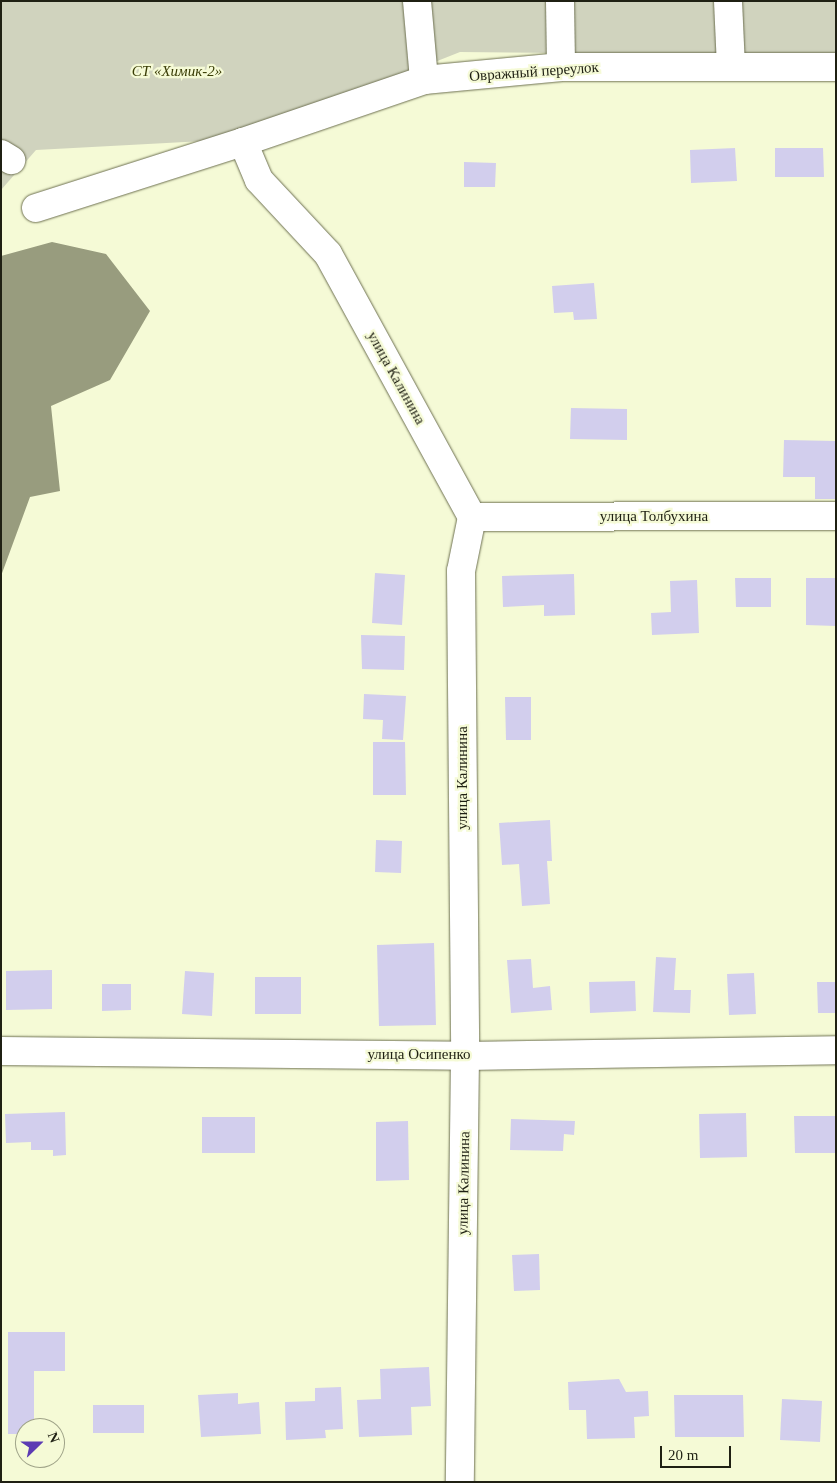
<!DOCTYPE html>
<html>
<head>
<meta charset="utf-8">
<style>
	body { margin:0 }
	#map { position:relative; width:837px; height:1483px; overflow:hidden; background:#f5fad6; font-family:Georgia,serif }
	div>[style] { position:absolute }
	[style*='--x'] { left:calc(var(--x)*1px); top:calc(var(--y)*1px); width:calc(var(--w)*1px); rotate:calc(var(--a)*1deg) }
	.green>* { inset:0; background:#d0d3be }
	.water>* { inset:0; background:#989c7e }
	.building>* { inset:0; background:#d2ceed }
	.roads { filter:drop-shadow(0 0 1px #6e7152) drop-shadow(0 0 1px #6e7152) }
	.minor>* { height:28px; margin:-14px; padding:0 14px; transform-origin:14px; border-radius:14px; background:#fff }
	span { translate:-50% -50%; white-space:nowrap; text-align:center; line-height:1.15; -webkit-text-stroke:4.5px #f5fad6; paint-order:stroke }
	.park-label { font-size:15px; color:#393c05; font-style:italic }
	.street-label { font-size:15px; color:#1f2013 }
	.frame { position:absolute; inset:0; border:2px solid #1f2013; pointer-events:none }
	.north { position:absolute; left:15px; top:1418px; width:50px; height:50px; box-sizing:border-box; background:#f5fad6; border:1px solid #9fa388; border-radius:50%; rotate:68deg; font-size:14px; font-weight:700; line-height:20px; text-align:center; color:#1f2013 }
	.north::after { content:''; display:block; margin:auto; width:18px; height:22px; background:#5c3bb3; clip-path:polygon(50% 0,100% 100%,50% 72%,0 100%) }
	.scale { position:absolute; left:660px; top:1446px; width:71px; height:22px; box-sizing:border-box; border:2px solid #1f2013; border-top:0; padding-left:6px; font-size:15px; line-height:18px; white-space:nowrap; color:#1f2013; -webkit-text-stroke:4px #f5fad6; paint-order:stroke }
</style>
</head>
<body>
<div id="map">
	<div class="green">
		<i style="clip-path:polygon(1px 1px,836px 1px,836px 55px,460px 52px,241px 139px,36px 150px,1px 190px)"></i>
	</div>
	<div class="water">
		<i style="clip-path:polygon(52px 242px,106px 254px,150px 311px,110px 380px,51px 406px,60px 491px,30px 497px,1px 576px,1px 256px)"></i>
	</div>
	<div class="building">
		<i style="clip-path:polygon(735px 148px,737px 181px,691px 183px,690px 150px)"></i>
		<i style="clip-path:polygon(775px 148px,823px 148px,824px 177px,775px 177px)"></i>
		<i style="clip-path:polygon(464px 162px,496px 163px,495px 187px,464px 187px)"></i>
		<i style="clip-path:polygon(594px 283px,597px 319px,574px 320px,573px 312px,554px 313px,552px 286px)"></i>
		<i style="clip-path:polygon(571px 408px,627px 409px,627px 440px,570px 439px)"></i>
		<i style="clip-path:polygon(784px 440px,836px 441px,836px 499px,815px 499px,815px 477px,783px 477px)"></i>
		<i style="clip-path:polygon(375px 573px,405px 575px,402px 625px,372px 623px)"></i>
		<i style="clip-path:polygon(574px 574px,575px 615px,544px 616px,544px 605px,503px 607px,502px 576px)"></i>
		<i style="clip-path:polygon(735px 578px,771px 578px,771px 607px,736px 607px)"></i>
		<i style="clip-path:polygon(806px 578px,836px 578px,836px 626px,806px 625px)"></i>
		<i style="clip-path:polygon(697px 580px,699px 633px,652px 635px,651px 613px,671px 612px,670px 581px)"></i>
		<i style="clip-path:polygon(361px 635px,405px 636px,404px 670px,362px 669px)"></i>
		<i style="clip-path:polygon(364px 694px,406px 696px,403px 740px,382px 739px,383px 720px,363px 719px)"></i>
		<i style="clip-path:polygon(505px 697px,531px 697px,531px 740px,506px 740px)"></i>
		<i style="clip-path:polygon(373px 742px,405px 742px,406px 795px,373px 795px)"></i>
		<i style="clip-path:polygon(550px 820px,552px 861px,547px 861px,550px 904px,522px 906px,519px 864px,502px 865px,499px 823px)"></i>
		<i style="clip-path:polygon(376px 840px,402px 841px,401px 873px,375px 872px)"></i>
		<i style="clip-path:polygon(434px 943px,436px 1025px,379px 1026px,377px 945px)"></i>
		<i style="clip-path:polygon(656px 957px,676px 958px,674px 990px,691px 990px,690px 1013px,653px 1012px)"></i>
		<i style="clip-path:polygon(531px 959px,533px 988px,550px 986px,552px 1010px,511px 1013px,507px 960px)"></i>
		<i style="clip-path:polygon(52px 970px,52px 1009px,6px 1010px,6px 971px)"></i>
		<i style="clip-path:polygon(185px 971px,214px 973px,212px 1016px,182px 1014px)"></i>
		<i style="clip-path:polygon(754px 973px,756px 1014px,729px 1015px,727px 974px)"></i>
		<i style="clip-path:polygon(255px 977px,301px 977px,301px 1014px,255px 1014px)"></i>
		<i style="clip-path:polygon(635px 981px,636px 1011px,590px 1013px,589px 982px)"></i>
		<i style="clip-path:polygon(817px 982px,836px 982px,836px 1013px,818px 1013px)"></i>
		<i style="clip-path:polygon(102px 984px,131px 984px,131px 1010px,102px 1011px)"></i>
		<i style="clip-path:polygon(65px 1112px,66px 1155px,53px 1156px,53px 1150px,31px 1150px,31px 1142px,6px 1143px,5px 1114px)"></i>
		<i style="clip-path:polygon(746px 1113px,747px 1157px,700px 1158px,699px 1114px)"></i>
		<i style="clip-path:polygon(794px 1116px,836px 1116px,836px 1153px,795px 1153px)"></i>
		<i style="clip-path:polygon(202px 1117px,255px 1117px,255px 1153px,202px 1153px)"></i>
		<i style="clip-path:polygon(511px 1119px,575px 1121px,574px 1135px,564px 1134px,563px 1151px,510px 1150px)"></i>
		<i style="clip-path:polygon(408px 1121px,409px 1180px,376px 1181px,376px 1122px)"></i>
		<i style="clip-path:polygon(539px 1254px,540px 1290px,514px 1291px,512px 1255px)"></i>
		<i style="clip-path:polygon(8px 1332px,65px 1332px,65px 1371px,34px 1371px,34px 1428px,25px 1428px,25px 1434px,8px 1434px)"></i>
		<i style="clip-path:polygon(429px 1367px,431px 1406px,411px 1407px,412px 1435px,359px 1437px,357px 1400px,381px 1399px,380px 1369px)"></i>
		<i style="clip-path:polygon(619px 1379px,626px 1392px,648px 1391px,649px 1416px,634px 1417px,635px 1438px,587px 1439px,586px 1410px,569px 1410px,568px 1382px)"></i>
		<i style="clip-path:polygon(341px 1387px,343px 1429px,325px 1430px,326px 1438px,286px 1440px,285px 1402px,315px 1401px,315px 1388px)"></i>
		<i style="clip-path:polygon(238px 1393px,238px 1404px,259px 1402px,261px 1434px,201px 1437px,198px 1395px)"></i>
		<i style="clip-path:polygon(674px 1395px,743px 1395px,744px 1437px,675px 1437px)"></i>
		<i style="clip-path:polygon(782px 1399px,822px 1401px,820px 1442px,780px 1440px)"></i>
		<i style="clip-path:polygon(93px 1405px,144px 1405px,144px 1433px,93px 1433px)"></i>
	</div>
	<div class="roads">
		<div class="minor">
			<i style="--x:417;--y:1;--w:79;--a:84.9"></i>
			<i style="--x:560;--y:1;--w:66;--a:89.1"></i>
			<i style="--x:728;--y:1;--w:65;--a:87.4"></i>
			<i style="--x:243;--y:142;--w:41;--a:67.2"></i>
			<i style="--x:259;--y:180;--w:101;--a:47"></i>
			<i style="--x:328;--y:254;--w:300;--a:61.3"></i>
			<i style="--x:472;--y:517;--w:55;--a:101.5"></i>
			<i style="--x:461;--y:571;--w:485;--a:89.5"></i>
			<i style="--x:465;--y:1056;--w:426;--a:90.7"></i>
			<i style="--x:1;--y:154;--w:12;--a:31"></i>
			<i style="--x:36;--y:208;--w:217;--a:-17.7"></i>
			<i style="--x:243;--y:142;--w:191;--a:-18.9"></i>
			<i style="--x:424;--y:80;--w:138;--a:-5.4"></i>
			<i style="--x:561;--y:67;--w:275;--a:0"></i>
			<i style="--x:472;--y:517;--w:364;--a:-0.2"></i>
			<i style="--x:1;--y:1051;--w:464;--a:0.6"></i>
			<i style="--x:465;--y:1056;--w:371;--a:-0.9"></i>
		</div>
	</div>
	<div class="park-label">
		<span style="left:177px;top:72px">СТ «Химик-2»</span>
	</div>
	<div class="street-label">
		<span style="left:534px;top:72px;rotate:-4deg">Овражный переулок</span>
		<span style="left:396px;top:378px;rotate:61deg">улица Калинина</span>
		<span style="left:654px;top:517px">улица Толбухина</span>
		<span style="left:463px;top:778px;rotate:-90deg">улица Калинина</span>
		<span style="left:419px;top:1055px">улица Осипенко</span>
		<span style="left:464px;top:1183px;rotate:-89deg">улица Калинина</span>
	</div>
	<div class="frame"></div>
	<div class="north">N</div>
	<div class="scale">20 m</div>
</div>
</body>
</html>
